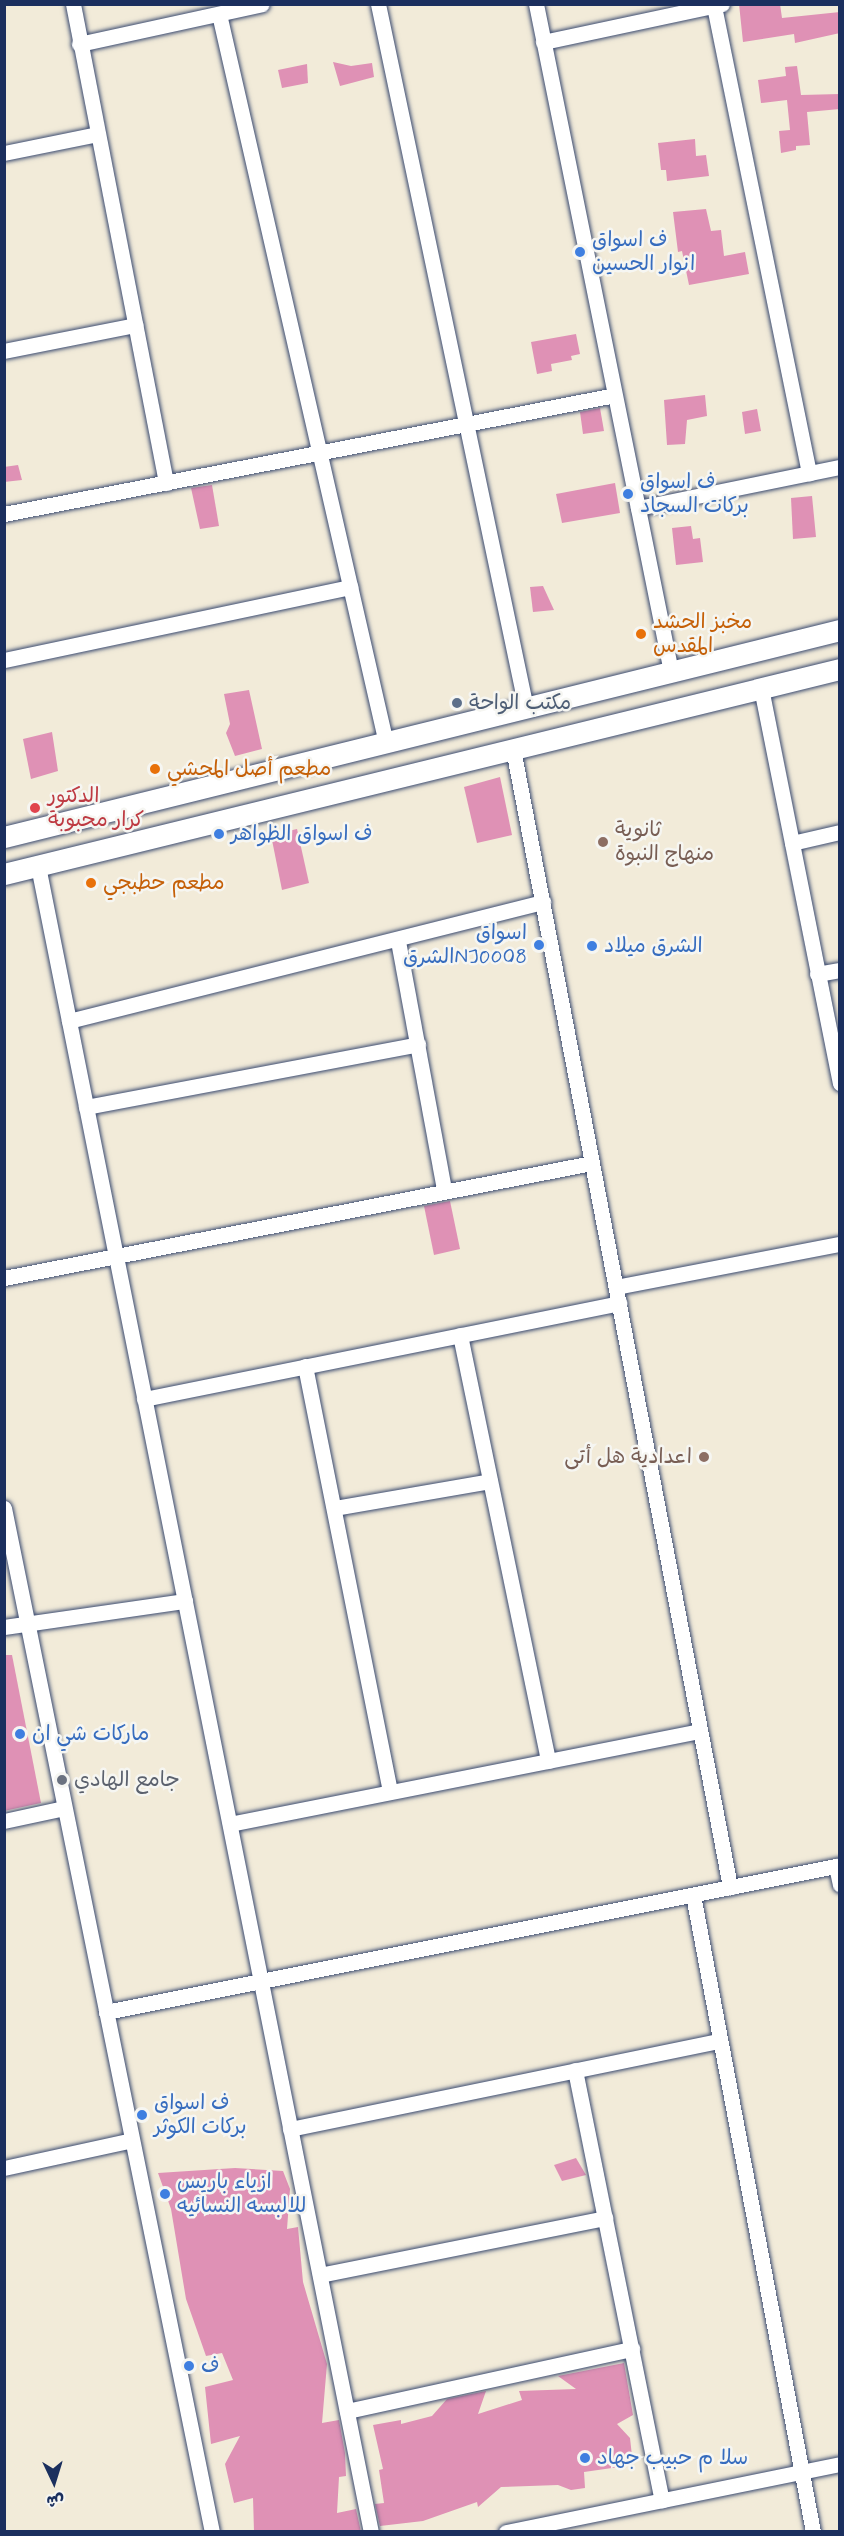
<!DOCTYPE html>
<html>
<head>
<meta charset="utf-8">
<style>
	body { margin:0 }
	#map { position:relative; width:844px; height:2536px; overflow:hidden; background:#f2ebd9; font-family:Mynerve,"Playpen Sans Arabic",sans-serif }
	div>[style] { position:absolute }
	[style*='--x'] { left:calc(var(--x)*1px); top:calc(var(--y)*1px); width:calc(var(--w)*1px); rotate:calc(var(--a)*1deg) }
	.building>* { inset:0; background:#df91b5 }
	.roads { filter:drop-shadow(0 0 2px #3b4b70) drop-shadow(0 0 2px #3b4b70) }
	.street>* { height:15px; margin:-7.5px; padding:0 7.5px; transform-origin:7.5px; border-radius:7.5px; background:#fff }
	.secondary>* { height:21px; margin:-10.5px; padding:0 10.5px; transform-origin:10.5px; border-radius:10.5px; background:#fff }
	.dots>* { width:16px; height:16px; translate:-50% -50%; box-sizing:border-box; border:3px solid #f6f6f2; border-radius:50% }
	span { translate:-50% -50%; white-space:nowrap; text-align:center; line-height:1.15; -webkit-text-stroke:5px #f6f6f2; paint-order:stroke }
	.shop-label { font-size:21px; color:#366cbe }
	.left { translate:0 -50%; text-align:left }
	.right { translate:-100% -50%; text-align:right }
	.food-label { font-size:21px; color:#c56008 }
	.service-label { font-size:21px; color:#4e5e75 }
	.health-label { font-size:21px; color:#be3a42 }
	.education-label { font-size:21px; color:#785e54 }
	.worship-label { font-size:21px; color:#5b616d }
	.frame { position:absolute; inset:0; border:6px solid #1b2f5e; pointer-events:none }
	.north { position:absolute; left:24px; top:2452px; width:60px; height:60px; -webkit-text-stroke:4px #f6f6f2; paint-order:stroke; rotate:176deg; font-size:16px; font-weight:700; line-height:24px; text-align:center; color:#1b2f5e }
	.north::after { content:''; display:block; margin:auto; width:21px; height:27px; background:#1b2f5e; clip-path:polygon(50% 0,100% 100%,50% 72%,0 100%) }
</style>
</head>
<body>
<div id="map">
	<div class="building">
		<i style="clip-path:polygon(739px 4px,780px 4px,782px 18px,840px 12px,840px 33px,795px 43px,794px 34px,743px 42px)"></i>
		<i style="clip-path:polygon(333px 62px,351px 66px,372px 63px,374px 77px,340px 86px)"></i>
		<i style="clip-path:polygon(307px 64px,308px 83px,282px 88px,278px 70px)"></i>
		<i style="clip-path:polygon(797px 66px,801px 95px,840px 94px,840px 109px,807px 112px,810px 145px,796px 146px,796px 150px,781px 153px,779px 131px,790px 130px,787px 100px,761px 103px,758px 80px,786px 76px,785px 67px)"></i>
		<i style="clip-path:polygon(695px 139px,696px 156px,706px 155px,709px 176px,667px 181px,666px 170px,661px 170px,658px 143px)"></i>
		<i style="clip-path:polygon(706px 209px,711px 231px,721px 230px,724px 256px,745px 252px,749px 274px,689px 285px,682px 251px,678px 252px,673px 212px)"></i>
		<i style="clip-path:polygon(576px 334px,580px 354px,571px 356px,572px 360px,551px 364px,552px 371px,537px 374px,531px 342px)"></i>
		<i style="clip-path:polygon(705px 395px,707px 416px,687px 420px,685px 444px,667px 445px,664px 400px)"></i>
		<i style="clip-path:polygon(600px 408px,604px 431px,583px 434px,580px 412px)"></i>
		<i style="clip-path:polygon(757px 409px,761px 431px,745px 434px,742px 412px)"></i>
		<i style="clip-path:polygon(18px 465px,22px 480px,4px 482px,4px 467px)"></i>
		<i style="clip-path:polygon(615px 483px,620px 513px,562px 523px,556px 494px)"></i>
		<i style="clip-path:polygon(212px 485px,219px 526px,200px 529px,191px 488px)"></i>
		<i style="clip-path:polygon(812px 496px,816px 537px,793px 539px,791px 498px)"></i>
		<i style="clip-path:polygon(691px 526px,693px 539px,700px 538px,703px 562px,676px 565px,672px 528px)"></i>
		<i style="clip-path:polygon(543px 586px,554px 610px,533px 612px,530px 587px)"></i>
		<i style="clip-path:polygon(249px 690px,262px 749px,235px 756px,226px 733px,230px 724px,224px 694px)"></i>
		<i style="clip-path:polygon(52px 732px,58px 771px,31px 779px,23px 739px)"></i>
		<i style="clip-path:polygon(500px 777px,512px 835px,477px 843px,464px 787px)"></i>
		<i style="clip-path:polygon(297px 829px,309px 883px,282px 890px,271px 835px)"></i>
		<i style="clip-path:polygon(450px 1201px,460px 1249px,434px 1255px,424px 1206px)"></i>
		<i style="clip-path:polygon(4px 1655px,12px 1655px,41px 1803px,4px 1811px)"></i>
		<i style="clip-path:polygon(576px 2158px,586px 2175px,562px 2181px,554px 2165px)"></i>
		<i style="clip-path:polygon(235px 2168px,283px 2171px,290px 2189px,287px 2229px,298px 2227px,303px 2282px,327px 2364px,322px 2423px,339px 2420px,345px 2453px,346px 2476px,339px 2477px,337px 2513px,356px 2509px,361px 2532px,254px 2532px,253px 2498px,234px 2503px,225px 2464px,240px 2436px,211px 2444px,205px 2387px,233px 2380px,222px 2353px,206px 2356px,186px 2299px,171px 2209px,158px 2173px)"></i>
		<i style="clip-path:polygon(624px 2363px,633px 2415px,617px 2424px,630px 2438px,633px 2465px,584px 2472px,585px 2488px,571px 2490px,558px 2485px,501px 2487px,478px 2507px,477px 2502px,423px 2521px,380px 2526px,375px 2504px,384px 2503px,379px 2470px,383px 2469px,373px 2425px,401px 2420px,401px 2424px,432px 2416px,447px 2399px,486px 2391px,478px 2414px,522px 2400px,519px 2391px,576px 2389px,558px 2376px)"></i>
	</div>
	<div class="roads">
		<div class="street">
			<i style="--x:73;--y:4;--w:488;--a:79"></i>
			<i style="--x:378;--y:4;--w:719;--a:78.13"></i>
			<i style="--x:536;--y:4;--w:682;--a:78.57"></i>
			<i style="--x:714;--y:6;--w:477;--a:78.5"></i>
			<i style="--x:219;--y:14;--w:748;--a:77.1"></i>
			<i style="--x:543;--y:42;--w:183;--a:-12"></i>
			<i style="--x:79;--y:44;--w:187;--a:-12.3"></i>
			<i style="--x:4;--y:153;--w:95;--a:-11.5"></i>
			<i style="--x:4;--y:351;--w:134;--a:-11.2"></i>
			<i style="--x:638;--y:508;--w:206;--a:-11.5"></i>
			<i style="--x:4;--y:514;--w:622;--a:-11.02"></i>
			<i style="--x:4;--y:660;--w:354;--a:-11.9"></i>
			<i style="--x:761;--y:688;--w:403;--a:78.7"></i>
			<i style="--x:513;--y:749;--w:1159;--a:79.2"></i>
			<i style="--x:792;--y:843;--w:49;--a:-12.9"></i>
			<i style="--x:38;--y:866;--w:1699;--a:78.7"></i>
			<i style="--x:398;--y:941;--w:253;--a:79.5"></i>
			<i style="--x:817;--y:974;--w:23;--a:-10"></i>
			<i style="--x:69;--y:1021;--w:489;--a:-14.1"></i>
			<i style="--x:86;--y:1107;--w:338;--a:-10.7"></i>
			<i style="--x:4;--y:1278;--w:599;--a:-11.07"></i>
			<i style="--x:616;--y:1287;--w:228;--a:-10.9"></i>
			<i style="--x:460;--y:1335;--w:435;--a:78.3"></i>
			<i style="--x:305;--y:1366;--w:434;--a:78.7"></i>
			<i style="--x:144;--y:1399;--w:485;--a:-11.4"></i>
			<i style="--x:4;--y:1508;--w:1045;--a:78.52"></i>
			<i style="--x:334;--y:1508;--w:158;--a:-9.8"></i>
			<i style="--x:4;--y:1627;--w:183;--a:-8.2"></i>
			<i style="--x:4;--y:1821;--w:61;--a:-12.2"></i>
			<i style="--x:230;--y:1824;--w:479;--a:-11.2"></i>
			<i style="--x:836;--y:1866;--w:19;--a:78"></i>
			<i style="--x:693;--y:1895;--w:648;--a:79.33"></i>
			<i style="--x:106;--y:2012;--w:749;--a:-11.32"></i>
			<i style="--x:575;--y:2070;--w:439;--a:78.6"></i>
			<i style="--x:290;--y:2129;--w:439;--a:-11.6"></i>
			<i style="--x:4;--y:2168;--w:131;--a:-12.3"></i>
			<i style="--x:320;--y:2275;--w:291;--a:-11.3"></i>
			<i style="--x:347;--y:2411;--w:292;--a:-12.3"></i>
			<i style="--x:506;--y:2532;--w:341;--a:-11.5"></i>
		</div>
		<div class="secondary">
			<i style="--x:4;--y:837;--w:861;--a:-13.91"></i>
			<i style="--x:4;--y:874;--w:861;--a:-13.78"></i>
		</div>
	</div>
	<div class="dots">
		<i style="left:580px;top:252px;background:#3f7fe0"></i>
		<i style="left:628px;top:494px;background:#3f7fe0"></i>
		<i style="left:641px;top:634px;background:#e8710a"></i>
		<i style="left:457px;top:703px;background:#5c6f8a"></i>
		<i style="left:155px;top:769px;background:#e8710a"></i>
		<i style="left:35px;top:808px;background:#e0444e"></i>
		<i style="left:219px;top:834px;background:#3f7fe0"></i>
		<i style="left:603px;top:842px;background:#8d6e63"></i>
		<i style="left:91px;top:883px;background:#e8710a"></i>
		<i style="left:539px;top:945px;background:#3f7fe0"></i>
		<i style="left:592px;top:946px;background:#3f7fe0"></i>
		<i style="left:704px;top:1457px;background:#8d6e63"></i>
		<i style="left:20px;top:1734px;background:#3f7fe0"></i>
		<i style="left:62px;top:1780px;background:#6b7280"></i>
		<i style="left:142px;top:2115px;background:#3f7fe0"></i>
		<i style="left:165px;top:2194px;background:#3f7fe0"></i>
		<i style="left:189px;top:2366px;background:#3f7fe0"></i>
		<i style="left:585px;top:2458px;background:#3f7fe0"></i>
	</div>
	<div class="shop-label">
		<span class="left" style="left:592px;top:252px">ف اسواق<br>انوار الحسين</span>
		<span class="left" style="left:640px;top:494px">ف اسواق<br>بركات السجاد</span>
		<span class="left" style="left:231px;top:834px">ف اسواق الظواهر</span>
		<span class="right" style="left:527px;top:945px">اسواق<br>الشرقNJ0008</span>
		<span class="left" style="left:604px;top:946px">الشرق ميلاد</span>
		<span class="left" style="left:32px;top:1734px">ماركات شي ان</span>
		<span class="left" style="left:154px;top:2115px">ف اسواق<br>بركات الكوثر</span>
		<span class="left" style="left:177px;top:2194px">ازياء باريس<br>للالبسه النسائيه</span>
		<span class="left" style="left:201px;top:2366px">ف</span>
		<span class="left" style="left:597px;top:2458px">سلا م حبيب جهاد</span>
	</div>
	<div class="food-label">
		<span class="left" style="left:653px;top:634px">مخبز الحشد<br>المقدس</span>
		<span class="left" style="left:167px;top:769px">مطعم أصل المحشي</span>
		<span class="left" style="left:103px;top:883px">مطعم حطبجي</span>
	</div>
	<div class="service-label">
		<span class="left" style="left:469px;top:703px">مكتب الواحة</span>
	</div>
	<div class="health-label">
		<span class="left" style="left:48px;top:808px">الدكتور<br>كرار محبوبة</span>
	</div>
	<div class="education-label">
		<span class="left" style="left:615px;top:842px">ثانوية<br>منهاج النبوة</span>
		<span class="right" style="left:692px;top:1457px">اعدادية هل أتى</span>
	</div>
	<div class="worship-label">
		<span class="left" style="left:74px;top:1780px">جامع الهادي</span>
	</div>
	<div class="frame"></div>
	<div class="north">ش</div>
</div>
</body>
</html>
